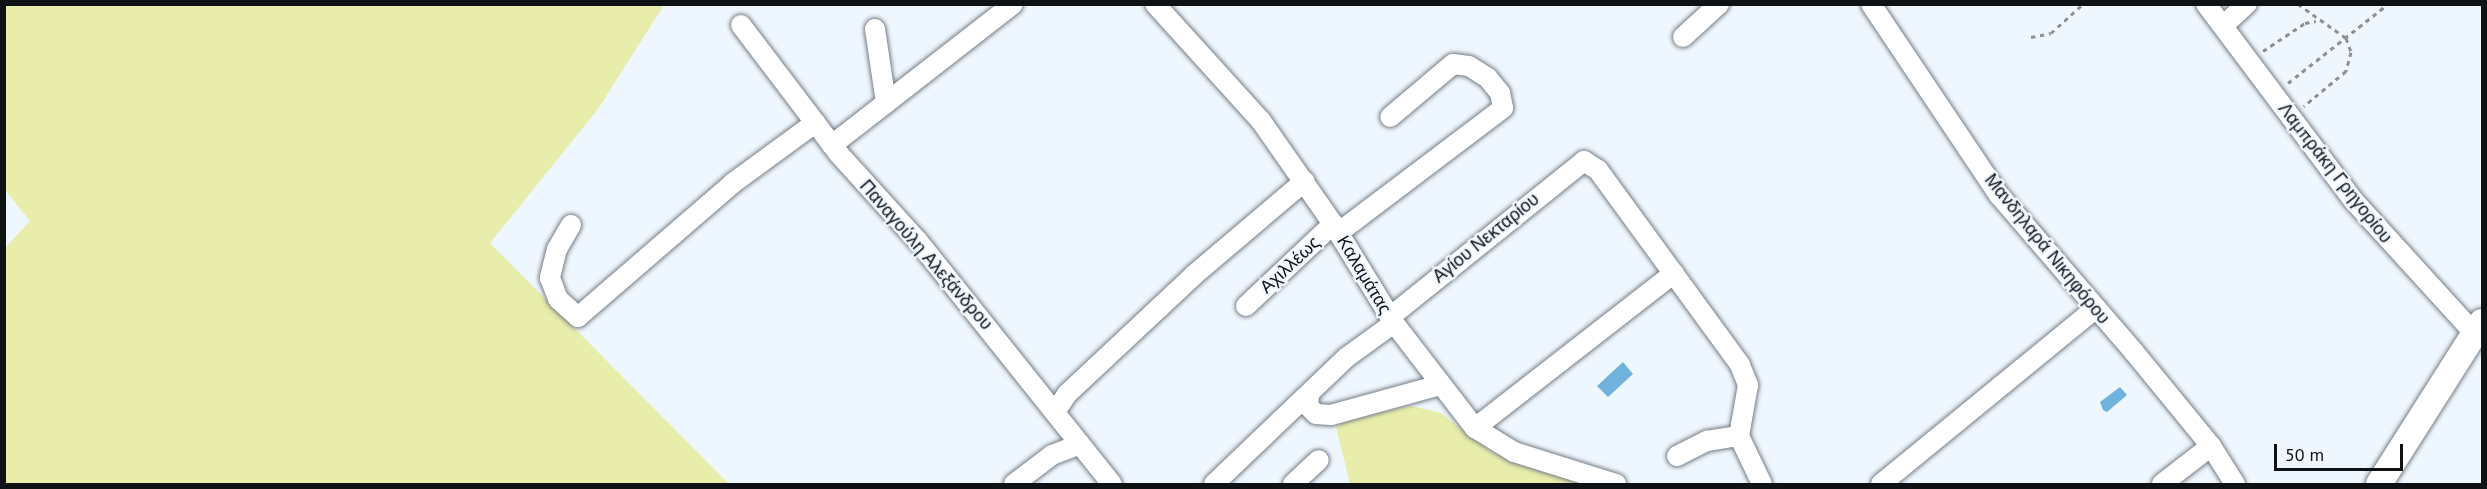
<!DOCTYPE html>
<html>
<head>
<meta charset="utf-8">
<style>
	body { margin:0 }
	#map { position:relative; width:2487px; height:489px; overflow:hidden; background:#eff7fe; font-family:"PT Sans",sans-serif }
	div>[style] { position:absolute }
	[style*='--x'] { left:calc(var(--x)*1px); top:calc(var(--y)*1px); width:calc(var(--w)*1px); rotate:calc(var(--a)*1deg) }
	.green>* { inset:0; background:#e8edab }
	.water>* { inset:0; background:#6fb2dc }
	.path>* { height:3px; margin-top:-1.5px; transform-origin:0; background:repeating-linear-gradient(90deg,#8c9197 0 4.5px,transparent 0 9px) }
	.roads { filter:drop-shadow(0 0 2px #757d85) drop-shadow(0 0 2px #757d85) }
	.minor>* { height:20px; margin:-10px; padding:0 10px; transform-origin:10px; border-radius:10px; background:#fff }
	.major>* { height:26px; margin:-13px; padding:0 13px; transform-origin:13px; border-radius:13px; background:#fff }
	span { translate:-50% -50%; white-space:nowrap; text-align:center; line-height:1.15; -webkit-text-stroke:4.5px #eff7fe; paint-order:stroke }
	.street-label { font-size:18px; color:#0f1215 }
	.frame { position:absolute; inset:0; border:6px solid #0f1215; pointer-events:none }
	.scale { position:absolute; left:2274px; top:444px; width:129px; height:27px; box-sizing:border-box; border:3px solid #0f1215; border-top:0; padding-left:8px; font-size:18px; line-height:21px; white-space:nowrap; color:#0f1215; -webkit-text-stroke:4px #eff7fe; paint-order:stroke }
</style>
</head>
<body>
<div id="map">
	<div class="green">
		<i style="clip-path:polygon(4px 5px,664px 5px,598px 109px,490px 243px,729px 484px,5px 484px,5px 248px,30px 221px,5px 190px)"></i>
		<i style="clip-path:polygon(1412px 406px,1441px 413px,1492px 453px,1584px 484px,1350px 484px,1336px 427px,1354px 417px)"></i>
	</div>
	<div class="water">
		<i style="clip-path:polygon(1623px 362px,1633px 374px,1608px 397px,1597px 386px)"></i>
		<i style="clip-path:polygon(2120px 387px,2127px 395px,2107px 412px,2103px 410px,2100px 402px)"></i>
	</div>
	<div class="path">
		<i style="--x:2298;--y:4;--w:59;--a:35.3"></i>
		<i style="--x:2346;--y:38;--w:15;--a:70"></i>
		<i style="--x:2351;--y:52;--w:20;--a:105"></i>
		<i style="--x:2346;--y:71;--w:55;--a:140.2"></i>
		<i style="--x:2031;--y:37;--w:20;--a:-11"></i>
		<i style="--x:2051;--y:33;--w:43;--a:-42.2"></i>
		<i style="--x:2263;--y:51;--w:50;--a:-33.7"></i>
		<i style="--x:2305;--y:23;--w:11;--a:-10"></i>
		<i style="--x:2288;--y:83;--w:127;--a:-38.3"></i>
	</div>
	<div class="roads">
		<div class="minor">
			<i style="--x:1155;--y:4;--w:158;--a:47.8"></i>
			<i style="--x:1261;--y:121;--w:126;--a:55"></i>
			<i style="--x:1333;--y:224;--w:116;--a:58.4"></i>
			<i style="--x:1394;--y:323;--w:133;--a:52.4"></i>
			<i style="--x:1475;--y:428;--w:46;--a:31.6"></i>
			<i style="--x:1514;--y:452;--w:107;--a:17.4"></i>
			<i style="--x:1871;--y:4;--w:230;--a:56.2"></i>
			<i style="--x:1999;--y:195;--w:207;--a:49.3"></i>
			<i style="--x:2134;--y:352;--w:122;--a:50.7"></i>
			<i style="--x:2211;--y:446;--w:45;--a:57.7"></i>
			<i style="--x:2206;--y:4;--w:245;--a:53.1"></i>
			<i style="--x:2353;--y:200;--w:181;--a:47.7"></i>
			<i style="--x:741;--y:25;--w:161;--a:52.8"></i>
			<i style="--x:838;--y:153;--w:118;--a:47.8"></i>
			<i style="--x:917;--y:240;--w:312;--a:51.4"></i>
			<i style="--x:2223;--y:26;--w:33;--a:-43"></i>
			<i style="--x:875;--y:29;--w:75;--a:81.5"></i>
			<i style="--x:1683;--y:37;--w:49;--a:-42.5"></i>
			<i style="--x:832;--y:145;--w:229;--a:-37.9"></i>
			<i style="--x:571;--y:225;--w:28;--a:120"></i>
			<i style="--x:557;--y:249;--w:30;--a:104"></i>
			<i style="--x:550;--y:278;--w:22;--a:69"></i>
			<i style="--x:558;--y:299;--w:27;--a:42"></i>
			<i style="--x:578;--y:317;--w:205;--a:-40.8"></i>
			<i style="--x:733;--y:183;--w:102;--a:-36.2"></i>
			<i style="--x:1338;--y:233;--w:207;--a:-37.1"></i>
			<i style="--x:1503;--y:108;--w:15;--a:-101"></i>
			<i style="--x:1500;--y:93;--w:19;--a:-129"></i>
			<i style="--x:1488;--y:78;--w:22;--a:-148"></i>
			<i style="--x:1469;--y:66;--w:16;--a:-173"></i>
			<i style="--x:1453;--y:64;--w:82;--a:139.9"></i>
			<i style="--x:1246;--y:306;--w:120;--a:-43.3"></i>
			<i style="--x:1390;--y:317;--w:249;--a:-38.8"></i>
			<i style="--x:1584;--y:161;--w:17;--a:33"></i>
			<i style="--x:1598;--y:170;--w:241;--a:53.9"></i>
			<i style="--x:1740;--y:365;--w:22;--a:68"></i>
			<i style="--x:1748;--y:385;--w:52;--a:100"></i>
			<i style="--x:1739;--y:436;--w:53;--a:64.4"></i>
			<i style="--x:1309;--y:396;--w:10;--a:96"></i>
			<i style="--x:1308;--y:406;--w:11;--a:45"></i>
			<i style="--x:1316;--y:414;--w:15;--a:4"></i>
			<i style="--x:1331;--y:415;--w:113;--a:-15.4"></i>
			<i style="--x:1055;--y:412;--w:22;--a:-56"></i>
			<i style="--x:1067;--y:394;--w:174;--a:-43.1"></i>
			<i style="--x:1194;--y:275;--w:145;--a:-40.3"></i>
			<i style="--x:1475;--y:428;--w:252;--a:-37.9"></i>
			<i style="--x:1677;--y:456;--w:34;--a:-27"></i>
			<i style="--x:1707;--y:441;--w:32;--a:-9"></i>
			<i style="--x:1014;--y:484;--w:48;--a:-37.3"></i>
			<i style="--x:1052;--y:455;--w:30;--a:-21"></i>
			<i style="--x:1214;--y:484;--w:184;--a:-43.7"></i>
			<i style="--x:1347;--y:357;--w:58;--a:-35.9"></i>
			<i style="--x:1293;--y:484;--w:35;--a:-43"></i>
			<i style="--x:1881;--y:484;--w:276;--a:-39.3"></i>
			<i style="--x:2162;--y:484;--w:62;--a:-37.8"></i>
		</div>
		<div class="major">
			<i style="--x:2379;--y:484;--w:192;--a:-57.6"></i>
		</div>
	</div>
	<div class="street-label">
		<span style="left:2335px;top:173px;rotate:52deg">Λαμπράκη Γρηγορίου</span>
		<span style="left:1486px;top:238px;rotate:-39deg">Αγίου Νεκταρίου</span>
		<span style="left:2047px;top:249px;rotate:51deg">Μανδηλαρά Νικηφόρου</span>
		<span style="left:926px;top:255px;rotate:49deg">Παναγούλη Αλεξάνδρου</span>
		<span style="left:1290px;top:265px;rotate:-43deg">Αχιλλέως</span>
		<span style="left:1364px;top:275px;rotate:59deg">Καλαμάτας</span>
	</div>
	<div class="frame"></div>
	<div class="scale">50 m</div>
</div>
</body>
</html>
